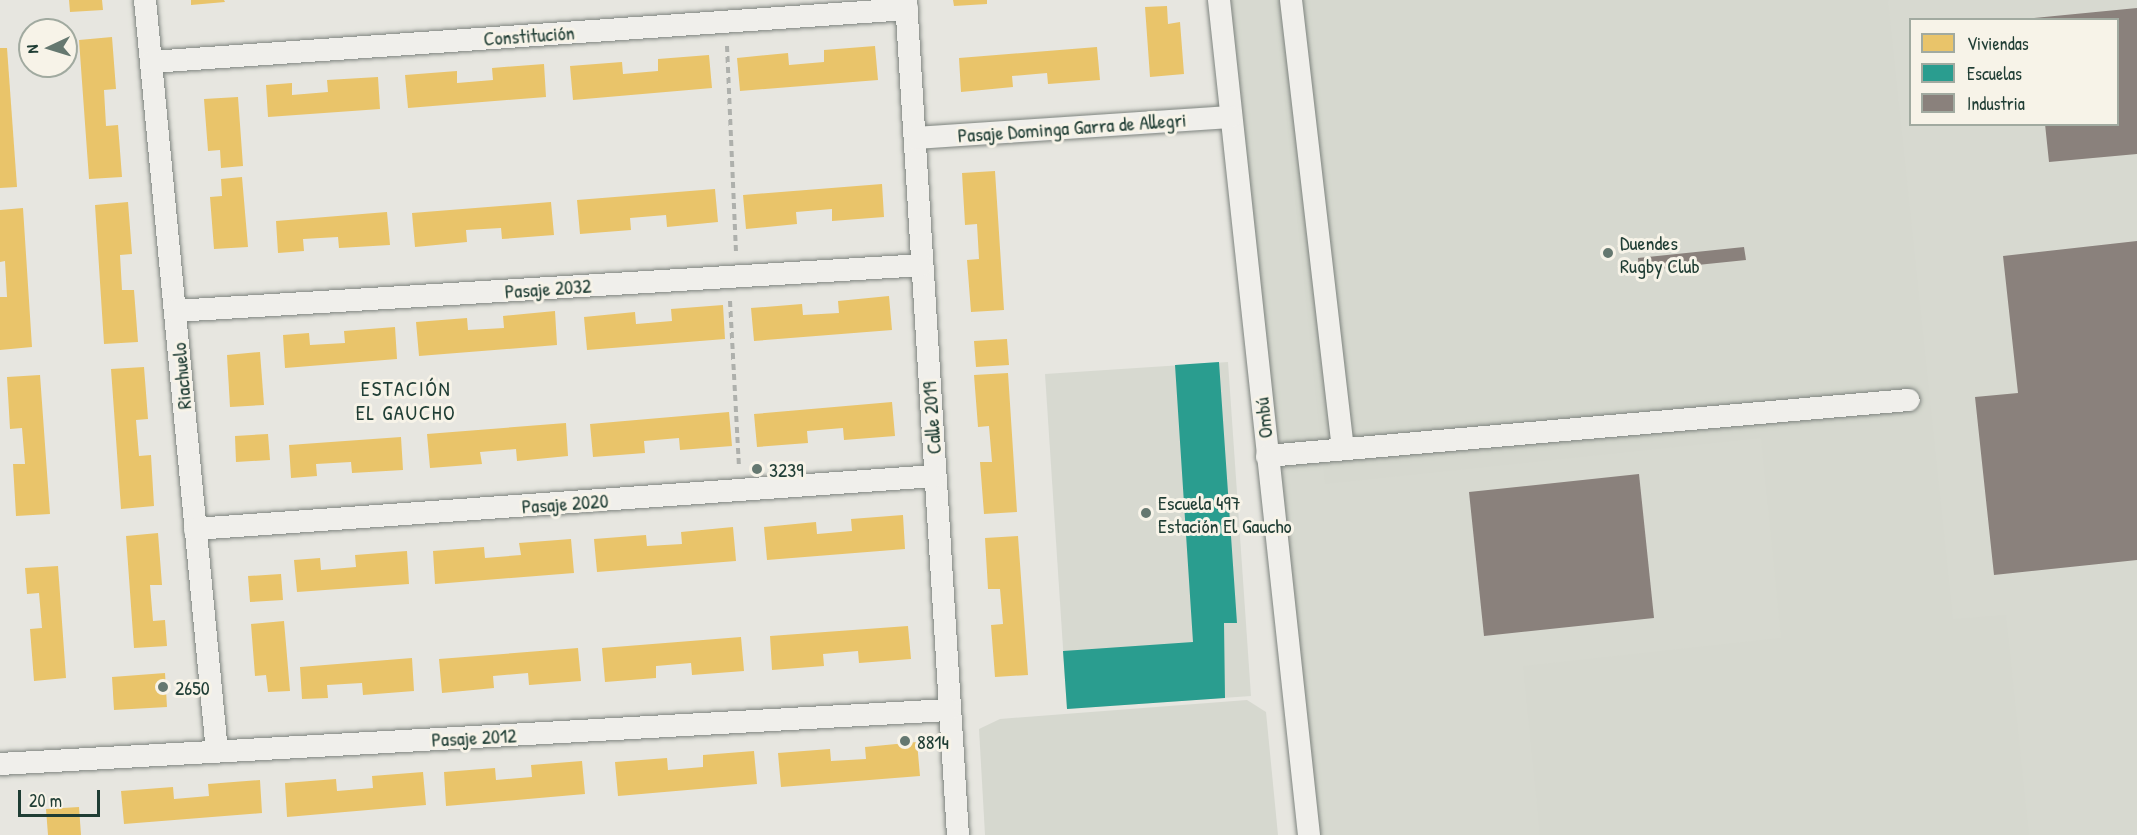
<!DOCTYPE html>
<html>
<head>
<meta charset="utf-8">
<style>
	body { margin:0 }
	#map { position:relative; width:2137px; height:835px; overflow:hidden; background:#e7e6e0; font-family:"Patrick Hand",sans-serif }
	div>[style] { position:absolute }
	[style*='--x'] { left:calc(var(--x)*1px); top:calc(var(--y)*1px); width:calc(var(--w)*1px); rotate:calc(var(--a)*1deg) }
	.built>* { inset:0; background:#d7d9d0 }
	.green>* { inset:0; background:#d6d8cf }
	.homes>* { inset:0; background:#e9c46a }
	.schools>* { inset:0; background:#2a9d8f }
	.industry>* { inset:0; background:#8a817c }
	.path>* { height:4px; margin-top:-2px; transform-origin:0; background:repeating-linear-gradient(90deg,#aeb0ac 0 6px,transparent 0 10.5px) }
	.roads { filter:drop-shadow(0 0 2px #7e847f) drop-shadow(0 0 2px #7e847f) }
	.street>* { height:22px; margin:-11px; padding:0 11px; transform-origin:11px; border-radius:11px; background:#f0efeb }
	.dots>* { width:16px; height:16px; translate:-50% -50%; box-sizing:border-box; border:3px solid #f7f3e8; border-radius:50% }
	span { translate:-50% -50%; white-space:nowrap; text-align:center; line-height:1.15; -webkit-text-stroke:6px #f7f3e8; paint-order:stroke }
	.street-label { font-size:20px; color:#1f3d34 }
	.poi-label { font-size:20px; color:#1f3d34 }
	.left { translate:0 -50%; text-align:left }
	.neighbourhood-label { font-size:21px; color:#1f3d34; letter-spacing:1.5px }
	.legend { position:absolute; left:1909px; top:18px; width:210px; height:108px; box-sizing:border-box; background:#f7f3e8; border:2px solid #a1aaa0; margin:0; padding:8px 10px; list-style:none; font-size:18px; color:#1f3d34 }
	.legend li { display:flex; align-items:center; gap:12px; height:30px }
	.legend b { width:30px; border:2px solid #a1aaa0 }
	.north { position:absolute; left:18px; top:18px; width:60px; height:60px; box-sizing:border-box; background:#f7f3e8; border:2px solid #a1aaa0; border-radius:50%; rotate:266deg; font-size:16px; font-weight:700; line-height:24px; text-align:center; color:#1f3d34 }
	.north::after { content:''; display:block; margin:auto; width:21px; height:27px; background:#657870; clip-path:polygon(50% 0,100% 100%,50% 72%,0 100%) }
	.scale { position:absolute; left:18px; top:790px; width:82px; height:27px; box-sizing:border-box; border:3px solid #1f3d34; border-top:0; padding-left:8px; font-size:18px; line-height:21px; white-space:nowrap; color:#1f3d34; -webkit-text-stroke:4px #f7f3e8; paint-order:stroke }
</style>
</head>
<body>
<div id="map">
	<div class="built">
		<i style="clip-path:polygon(evenodd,1219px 0,2137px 0,2137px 835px,1309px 835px,1219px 0,1910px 20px,2118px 20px,2118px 124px,1910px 124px,1910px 20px)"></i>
		<i style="clip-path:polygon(1228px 362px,1251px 696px,1067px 709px,1045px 374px)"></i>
	</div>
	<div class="green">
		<i style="clip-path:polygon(1274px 0,1888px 0,1953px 619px,2006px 615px,2029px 835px,1540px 835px,1523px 666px,1781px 638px,1761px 438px,1325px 484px)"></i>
		<i style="clip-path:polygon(1247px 700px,1266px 712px,1278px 835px,985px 835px,979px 729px,1000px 719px)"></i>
	</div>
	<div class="homes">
		<i style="clip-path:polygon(69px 0,102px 0,103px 10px,70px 12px)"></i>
		<i style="clip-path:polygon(191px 0,224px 0,225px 2px,191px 5px)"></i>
		<i style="clip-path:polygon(953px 0,987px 0,987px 4px,954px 6px)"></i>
		<i style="clip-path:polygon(1167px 6px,1168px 24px,1180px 22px,1184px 74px,1150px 77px,1145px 7px)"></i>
		<i style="clip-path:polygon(112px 37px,116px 89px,104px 90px,106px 126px,118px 125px,122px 177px,89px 179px,79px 40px)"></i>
		<i style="clip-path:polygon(875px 46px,878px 80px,740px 91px,737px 58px,788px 53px,789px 65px,824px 62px,824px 50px)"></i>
		<i style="clip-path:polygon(1097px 47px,1100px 80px,1048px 84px,1047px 73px,1012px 76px,1013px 87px,961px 92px,959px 58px)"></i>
		<i style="clip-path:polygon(0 48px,7px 48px,17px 187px,0 188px)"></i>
		<i style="clip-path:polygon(709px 55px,712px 88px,573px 100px,570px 66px,622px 62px,623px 74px,658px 71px,658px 59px)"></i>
		<i style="clip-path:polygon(544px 64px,546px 97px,408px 108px,405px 75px,457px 71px,457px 83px,493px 80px,492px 68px)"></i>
		<i style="clip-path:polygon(378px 77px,380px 109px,268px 117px,266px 85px,292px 83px,292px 95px,328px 92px,327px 80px)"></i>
		<i style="clip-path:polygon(238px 97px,243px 166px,221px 168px,220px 150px,208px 151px,204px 99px)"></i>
		<i style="clip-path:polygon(995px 171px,1004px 310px,971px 312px,967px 260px,979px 259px,977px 224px,965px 225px,962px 173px)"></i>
		<i style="clip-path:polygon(242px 177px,248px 247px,214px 249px,210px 197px,222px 196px,221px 179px)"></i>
		<i style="clip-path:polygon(882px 184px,884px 217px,832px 221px,832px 209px,796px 212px,797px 224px,746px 229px,743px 195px)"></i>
		<i style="clip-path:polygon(715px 189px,718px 222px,667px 227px,666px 215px,630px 218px,631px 230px,580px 234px,577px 200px)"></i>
		<i style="clip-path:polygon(128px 202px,132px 254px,120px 255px,122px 290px,134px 290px,138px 342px,104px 344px,95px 205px)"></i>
		<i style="clip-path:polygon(551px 202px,554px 235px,502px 239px,501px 228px,466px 230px,467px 242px,415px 247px,412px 213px)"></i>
		<i style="clip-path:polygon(23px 208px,32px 347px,0 350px,0 297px,7px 297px,5px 261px,0 262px,0 210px)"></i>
		<i style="clip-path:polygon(387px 212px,390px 245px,339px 248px,338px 237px,303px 239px,304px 251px,278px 253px,276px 221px)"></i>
		<i style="clip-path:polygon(889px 296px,892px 330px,754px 341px,751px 308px,802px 304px,803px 315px,839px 313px,838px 301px)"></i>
		<i style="clip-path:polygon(723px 305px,725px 339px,587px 350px,584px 317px,635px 312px,636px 324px,672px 321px,671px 309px)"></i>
		<i style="clip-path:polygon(555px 311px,557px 345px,419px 356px,416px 322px,467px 318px,468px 330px,504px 328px,503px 316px)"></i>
		<i style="clip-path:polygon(395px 327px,397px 359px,285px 368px,283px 335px,309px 333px,310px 345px,345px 343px,344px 331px)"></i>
		<i style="clip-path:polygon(1007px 339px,1009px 365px,976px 367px,974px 341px)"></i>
		<i style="clip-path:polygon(260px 352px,264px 405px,230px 407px,227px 355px)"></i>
		<i style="clip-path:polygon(144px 367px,148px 419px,136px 420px,139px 456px,151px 455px,154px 506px,121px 509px,111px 369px)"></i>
		<i style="clip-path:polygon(1008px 373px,1017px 512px,984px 514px,980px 462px,992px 462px,989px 426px,978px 427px,974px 375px)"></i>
		<i style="clip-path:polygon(40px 375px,50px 514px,16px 516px,13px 464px,25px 464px,22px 428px,10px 429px,7px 377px)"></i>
		<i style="clip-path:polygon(892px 402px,895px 436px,844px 440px,843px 428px,807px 431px,808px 443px,757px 447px,754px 414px)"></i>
		<i style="clip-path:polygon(729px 412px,732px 446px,680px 450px,679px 438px,644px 441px,645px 453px,593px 457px,590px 424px)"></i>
		<i style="clip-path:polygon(566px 423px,568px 456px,517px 461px,516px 449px,480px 452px,482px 464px,430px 468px,427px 434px)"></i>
		<i style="clip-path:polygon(268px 434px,270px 460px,236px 462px,235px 436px)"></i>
		<i style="clip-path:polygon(401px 437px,403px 470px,352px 473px,351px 462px,316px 464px,317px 476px,291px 478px,289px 445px)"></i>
		<i style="clip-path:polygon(903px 515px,905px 549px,767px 560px,764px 527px,816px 522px,817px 534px,852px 531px,851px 519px)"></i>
		<i style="clip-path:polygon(733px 527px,736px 561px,597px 572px,594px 539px,646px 535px,647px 546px,682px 544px,681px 532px)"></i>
		<i style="clip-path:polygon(158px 533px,162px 585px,150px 585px,153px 621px,165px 620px,167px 646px,134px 648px,126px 536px)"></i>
		<i style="clip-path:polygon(1018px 536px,1028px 675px,995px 677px,991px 625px,1003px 624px,1000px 589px,988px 589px,985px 538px)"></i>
		<i style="clip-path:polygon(571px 539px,574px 573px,435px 584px,433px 551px,484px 547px,485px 558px,521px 555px,519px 543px)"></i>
		<i style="clip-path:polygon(407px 551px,409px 584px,297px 592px,294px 560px,320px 558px,321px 570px,356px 567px,355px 555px)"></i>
		<i style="clip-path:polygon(58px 566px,66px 678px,34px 681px,30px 629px,42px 628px,39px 593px,27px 594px,25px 568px)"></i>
		<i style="clip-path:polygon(281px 574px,283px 600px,250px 602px,248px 576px)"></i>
		<i style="clip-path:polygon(284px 621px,290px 691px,268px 692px,266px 675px,255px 676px,251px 624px)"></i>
		<i style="clip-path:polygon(908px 626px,911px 659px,859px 663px,858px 651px,823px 654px,824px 666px,772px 670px,770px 636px)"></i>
		<i style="clip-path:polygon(741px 637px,744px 671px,692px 675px,691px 663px,656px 666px,656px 678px,605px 682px,602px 648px)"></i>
		<i style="clip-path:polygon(578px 648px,581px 681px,529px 685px,528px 673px,493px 676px,494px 688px,442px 693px,439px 659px)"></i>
		<i style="clip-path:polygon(412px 658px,414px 691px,363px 695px,362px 683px,327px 685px,328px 698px,302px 699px,300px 667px)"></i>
		<i style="clip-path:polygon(165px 673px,167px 707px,114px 710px,112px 677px)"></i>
		<i style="clip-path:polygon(917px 742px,920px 776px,781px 787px,778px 753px,830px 749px,831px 761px,866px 759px,865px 747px)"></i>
		<i style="clip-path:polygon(754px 751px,757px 784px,618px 796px,615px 762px,667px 758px,668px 770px,703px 767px,703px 755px)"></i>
		<i style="clip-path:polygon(582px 761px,585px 794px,446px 806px,444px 772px,495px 768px,496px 780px,532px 777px,531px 765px)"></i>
		<i style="clip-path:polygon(423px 772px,426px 805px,287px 817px,285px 783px,336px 779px,337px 791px,373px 788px,372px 776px)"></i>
		<i style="clip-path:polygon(260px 780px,262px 813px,124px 824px,121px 791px,173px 787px,174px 799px,209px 796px,208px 784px)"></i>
		<i style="clip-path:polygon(79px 807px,81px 835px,48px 835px,46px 809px)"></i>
	</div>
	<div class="schools">
		<i style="clip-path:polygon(1219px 362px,1237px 623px,1224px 623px,1225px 698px,1067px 709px,1063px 651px,1193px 642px,1175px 365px)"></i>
	</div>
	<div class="industry">
		<i style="clip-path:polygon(2137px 8px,2137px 154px,2049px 162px,2045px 124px,2118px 124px,2118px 20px,2034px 18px)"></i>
		<i style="clip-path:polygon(2137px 241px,2137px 560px,1994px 575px,1975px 397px,2018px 393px,2003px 256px)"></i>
		<i style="clip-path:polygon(1744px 247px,1746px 260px,1639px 271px,1638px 258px)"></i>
		<i style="clip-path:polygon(1639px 474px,1654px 618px,1484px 636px,1469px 492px)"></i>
	</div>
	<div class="path">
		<i style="--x:727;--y:46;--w:206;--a:87.5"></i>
		<i style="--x:730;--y:301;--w:166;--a:86.9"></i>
	</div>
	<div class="roads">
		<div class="street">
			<i style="--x:145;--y:0;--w:755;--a:84.53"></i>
			<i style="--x:906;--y:0;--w:837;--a:86.44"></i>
			<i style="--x:1219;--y:0;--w:840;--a:83.85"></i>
			<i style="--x:1291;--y:0;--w:452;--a:83.4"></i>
			<i style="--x:151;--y:62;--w:758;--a:-4.01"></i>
			<i style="--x:915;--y:138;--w:316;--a:-3.8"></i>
			<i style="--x:175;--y:311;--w:748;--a:-3.52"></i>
			<i style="--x:1267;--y:456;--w:644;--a:-4.99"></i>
			<i style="--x:195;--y:529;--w:742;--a:-4.1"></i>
			<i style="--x:0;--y:764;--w:950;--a:-3.26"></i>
		</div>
	</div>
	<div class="dots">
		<i style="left:1608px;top:253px;background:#657870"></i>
		<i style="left:757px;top:469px;background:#657870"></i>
		<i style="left:1146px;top:513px;background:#657870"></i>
		<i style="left:163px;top:687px;background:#657870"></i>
		<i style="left:905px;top:741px;background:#657870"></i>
	</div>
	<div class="street-label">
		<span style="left:529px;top:35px;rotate:-4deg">Constitución</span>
		<span style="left:1072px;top:127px;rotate:-4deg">Pasaje Dominga Garra de Allegri</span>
		<span style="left:548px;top:288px;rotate:-4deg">Pasaje 2032</span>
		<span style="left:181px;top:376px;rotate:-95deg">Riachuelo</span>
		<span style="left:931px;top:418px;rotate:-94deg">Calle 2019</span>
		<span style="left:1263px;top:418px;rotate:-96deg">Ombú</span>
		<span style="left:565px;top:503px;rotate:-4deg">Pasaje 2020</span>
		<span style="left:474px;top:737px;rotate:-3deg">Pasaje 2012</span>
	</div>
	<div class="poi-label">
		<span class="left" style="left:1620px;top:254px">Duendes<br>Rugby Club</span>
		<span class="left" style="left:769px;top:469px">3239</span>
		<span class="left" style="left:1158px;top:514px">Escuela 497<br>Estación El Gaucho</span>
		<span class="left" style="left:175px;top:687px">2650</span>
		<span class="left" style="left:917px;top:741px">8814</span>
	</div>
	<div class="neighbourhood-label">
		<span style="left:406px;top:401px">ESTACIÓN<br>EL GAUCHO</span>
	</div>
	<ul class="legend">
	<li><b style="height:16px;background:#e9c46a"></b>Viviendas</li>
	<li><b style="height:16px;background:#2a9d8f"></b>Escuelas</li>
	<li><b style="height:16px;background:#8a817c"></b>Industria</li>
	</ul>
	<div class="north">N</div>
	<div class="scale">20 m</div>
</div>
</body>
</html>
